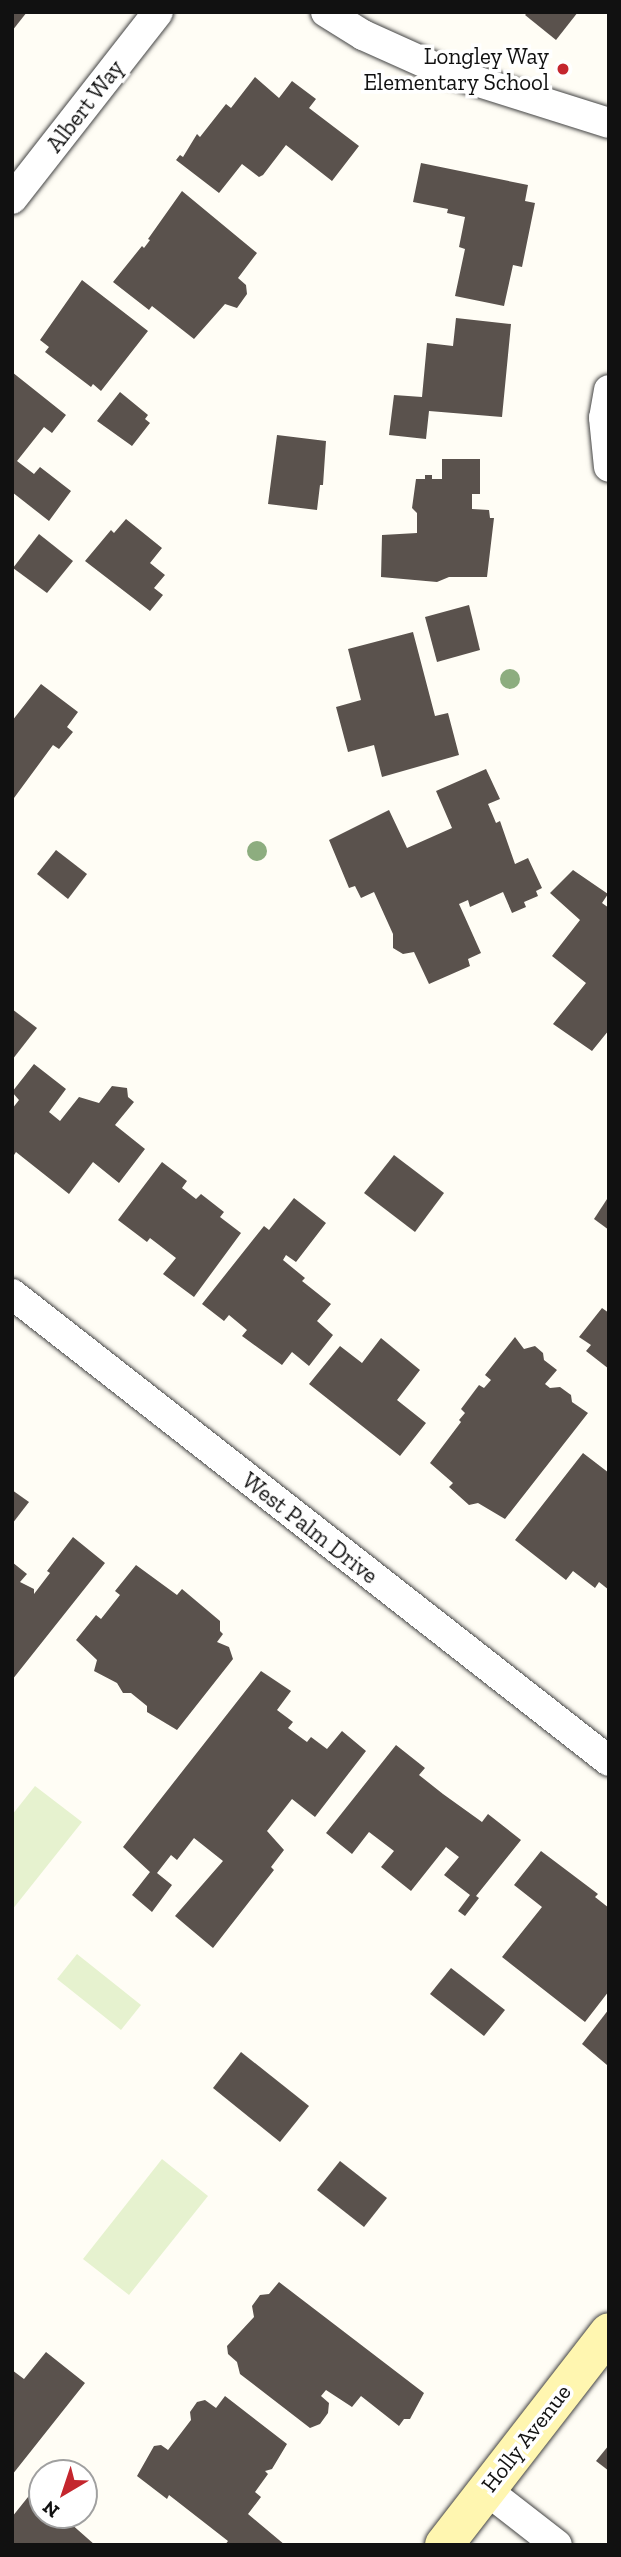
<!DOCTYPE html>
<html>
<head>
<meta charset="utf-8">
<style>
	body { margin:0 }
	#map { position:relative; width:621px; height:2557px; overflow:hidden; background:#fffdf5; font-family:"Zilla Slab",serif }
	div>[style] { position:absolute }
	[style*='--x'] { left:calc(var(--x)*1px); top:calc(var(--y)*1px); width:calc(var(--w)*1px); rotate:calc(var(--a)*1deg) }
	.pitch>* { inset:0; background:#e6f2cf }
	.building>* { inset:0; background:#5a524d }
	.roads { filter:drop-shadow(0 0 2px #444) drop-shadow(0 0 2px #444) }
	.street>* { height:30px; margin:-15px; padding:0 15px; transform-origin:15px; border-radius:15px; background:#fff }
	.secondary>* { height:38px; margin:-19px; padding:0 19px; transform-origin:19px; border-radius:19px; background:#fff6b0 }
	.trees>* { width:20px; height:20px; margin:-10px; border-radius:50%; background:#8dad7f }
	.dots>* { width:19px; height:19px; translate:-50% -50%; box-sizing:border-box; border:4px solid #fff; border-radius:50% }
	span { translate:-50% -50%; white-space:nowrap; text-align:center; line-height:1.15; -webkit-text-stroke:7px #fff; paint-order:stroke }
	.poi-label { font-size:23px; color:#111 }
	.right { translate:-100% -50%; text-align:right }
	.street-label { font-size:23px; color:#111 }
	.frame { position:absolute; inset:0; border:14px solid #111; pointer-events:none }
	.north { position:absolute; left:28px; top:2459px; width:70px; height:70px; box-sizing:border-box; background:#fff; border:2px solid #a0a0a0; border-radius:50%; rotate:219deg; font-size:19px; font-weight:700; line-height:28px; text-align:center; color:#111 }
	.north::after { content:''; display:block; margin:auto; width:24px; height:32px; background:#c4262e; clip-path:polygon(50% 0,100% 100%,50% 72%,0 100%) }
</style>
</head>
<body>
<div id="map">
	<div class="pitch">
		<i style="clip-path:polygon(35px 1786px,82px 1822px,12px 1910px,12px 1815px)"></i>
		<i style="clip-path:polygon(77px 1954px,141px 2005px,121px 2030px,57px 1979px)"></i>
		<i style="clip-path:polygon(162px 2159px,208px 2196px,129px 2295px,83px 2259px)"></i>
	</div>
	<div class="building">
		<i style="clip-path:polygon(12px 12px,27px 12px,12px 31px)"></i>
		<i style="clip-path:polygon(528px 12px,578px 12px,556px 40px,525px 15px)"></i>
		<i style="clip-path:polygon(255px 77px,279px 98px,292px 81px,316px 99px,309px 108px,359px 146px,332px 181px,286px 145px,263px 175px,259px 177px,242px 164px,219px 193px,176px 160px,180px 155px,183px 157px,197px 134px,200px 137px,226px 104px,231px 108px)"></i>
		<i style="clip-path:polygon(421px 163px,528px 185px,525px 201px,535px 203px,522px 267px,513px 265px,504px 306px,455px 296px,465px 249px,459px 247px,465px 217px,447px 213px,448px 209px,413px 202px)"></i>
		<i style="clip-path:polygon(182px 191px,257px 253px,238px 278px,246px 285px,247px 294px,237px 308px,225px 304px,194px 339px,152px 306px,149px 310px,113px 282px,142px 246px,144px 248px,150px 240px,148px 239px)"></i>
		<i style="clip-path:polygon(82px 280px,148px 331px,101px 391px,93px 384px,91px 387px,45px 352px,49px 347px,40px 340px)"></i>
		<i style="clip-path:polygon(456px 318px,511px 324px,502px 417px,429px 411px,426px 439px,389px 435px,394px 395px,422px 397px,427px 343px,453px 346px)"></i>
		<i style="clip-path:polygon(12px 372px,66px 415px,52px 433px,44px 427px,17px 461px,34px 474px,40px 467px,71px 491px,49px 521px,12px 492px)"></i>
		<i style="clip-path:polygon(120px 392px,148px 415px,145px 419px,150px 423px,132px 446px,97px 421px)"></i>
		<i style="clip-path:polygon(277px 435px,326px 441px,323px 485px,320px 485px,317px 510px,268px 504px)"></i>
		<i style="clip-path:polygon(442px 459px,480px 459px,480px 494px,472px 494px,472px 509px,489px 510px,490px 518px,494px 518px,487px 577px,449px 577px,437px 582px,381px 577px,382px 535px,417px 533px,417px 513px,412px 508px,416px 479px,425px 479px,425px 475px,432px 475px,432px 479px,442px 479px)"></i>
		<i style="clip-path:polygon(126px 519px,162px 548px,150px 563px,165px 575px,154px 588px,163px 595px,150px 611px,85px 561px,111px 530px,114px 533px)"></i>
		<i style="clip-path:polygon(39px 534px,73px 561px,47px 593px,13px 568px)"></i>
		<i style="clip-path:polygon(469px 605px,480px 650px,437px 662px,425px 617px)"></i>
		<i style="clip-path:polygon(413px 632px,435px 716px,448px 713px,459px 755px,382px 777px,374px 745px,348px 752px,336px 707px,361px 700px,348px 649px)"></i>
		<i style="clip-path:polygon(41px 684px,78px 712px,67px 727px,73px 732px,59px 749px,53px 745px,14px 798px,12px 721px)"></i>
		<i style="clip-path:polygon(486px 769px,500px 799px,488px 804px,496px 823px,500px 821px,515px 864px,528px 858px,542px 888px,536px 891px,538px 896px,524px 902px,526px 907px,512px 913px,503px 892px,470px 907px,468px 900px,459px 904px,481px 953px,468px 959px,470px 966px,429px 984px,414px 952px,403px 954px,393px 948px,393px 934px,374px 892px,361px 898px,355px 886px,349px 888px,329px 840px,389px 810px,407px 848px,452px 828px,436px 791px)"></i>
		<i style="clip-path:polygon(56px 850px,87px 874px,68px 899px,37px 874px)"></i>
		<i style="clip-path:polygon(573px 870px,608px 894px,602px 903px,609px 908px,609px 1030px,592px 1051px,553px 1024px,586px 983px,552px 956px,580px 920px,550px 893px)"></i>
		<i style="clip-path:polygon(12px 1009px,37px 1028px,12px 1060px)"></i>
		<i style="clip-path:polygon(34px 1064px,66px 1089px,49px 1112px,60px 1121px,79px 1097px,99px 1103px,112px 1086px,127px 1088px,128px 1097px,134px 1102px,115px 1125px,145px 1149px,119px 1183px,93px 1162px,69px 1194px,16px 1152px,12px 1158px,12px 1109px,19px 1100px,12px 1092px)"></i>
		<i style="clip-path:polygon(394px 1155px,444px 1193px,415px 1232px,364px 1193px)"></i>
		<i style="clip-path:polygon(162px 1162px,187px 1181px,182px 1188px,196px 1199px,201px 1194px,224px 1212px,220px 1217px,241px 1233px,194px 1297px,163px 1274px,176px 1258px,150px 1238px,147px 1242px,118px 1220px)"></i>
		<i style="clip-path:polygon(609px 1196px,609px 1230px,594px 1219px)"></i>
		<i style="clip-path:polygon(294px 1198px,326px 1223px,296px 1262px,286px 1255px,283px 1260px,305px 1278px,302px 1281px,331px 1304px,317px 1321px,333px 1335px,309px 1366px,292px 1352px,282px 1365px,242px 1336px,247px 1330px,229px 1315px,224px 1321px,202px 1304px,264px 1226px,269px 1230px)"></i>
		<i style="clip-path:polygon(602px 1308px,609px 1313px,609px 1369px,586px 1351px,591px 1345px,579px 1337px)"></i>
		<i style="clip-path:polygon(515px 1337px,524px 1349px,535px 1346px,543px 1353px,544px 1360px,557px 1370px,545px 1384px,550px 1388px,560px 1387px,571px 1395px,572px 1402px,588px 1413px,505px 1519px,478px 1503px,469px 1505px,449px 1487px,453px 1483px,430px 1463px,461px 1422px,459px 1420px,465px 1413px,461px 1409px,479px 1385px,484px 1388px,491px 1380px,485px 1375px)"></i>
		<i style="clip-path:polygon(381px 1338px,420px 1370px,397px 1400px,426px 1423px,400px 1456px,309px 1384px,340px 1346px,362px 1363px)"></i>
		<i style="clip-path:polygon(583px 1453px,609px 1473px,609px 1590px,599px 1582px,595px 1588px,573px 1571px,566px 1580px,515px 1540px)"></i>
		<i style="clip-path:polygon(12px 1490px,29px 1502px,12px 1524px)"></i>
		<i style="clip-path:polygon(73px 1537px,105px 1563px,12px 1680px,12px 1562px,27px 1574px,20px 1582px,34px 1589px,34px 1594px,50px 1573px,47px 1571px)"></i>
		<i style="clip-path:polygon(136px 1565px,177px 1595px,182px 1589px,220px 1621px,220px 1631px,223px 1634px,217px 1642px,229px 1647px,233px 1659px,177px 1730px,147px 1712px,147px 1706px,131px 1693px,123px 1693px,117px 1683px,94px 1671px,97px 1660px,76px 1640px,96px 1615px,101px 1619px,120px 1595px,115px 1591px)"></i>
		<i style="clip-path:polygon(261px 1671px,291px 1691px,277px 1710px,293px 1722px,288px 1728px,307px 1742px,311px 1737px,327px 1749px,342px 1731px,366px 1751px,315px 1817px,292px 1799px,267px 1831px,284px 1850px,271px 1867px,274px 1870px,213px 1948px,175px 1916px,223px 1861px,194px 1838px,177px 1860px,171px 1855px,157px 1873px,172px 1885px,152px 1912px,132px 1895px,150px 1872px,123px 1847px)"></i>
		<i style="clip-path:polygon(396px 1745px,425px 1768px,419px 1775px,443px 1794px,482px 1822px,488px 1814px,521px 1840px,476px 1896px,479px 1898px,465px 1916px,458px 1911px,470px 1895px,444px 1875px,459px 1857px,446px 1847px,411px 1891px,381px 1867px,394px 1851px,369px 1832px,352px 1854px,326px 1833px)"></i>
		<i style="clip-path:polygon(541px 1851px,598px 1894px,595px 1897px,609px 1908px,609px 1991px,585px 2022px,502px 1957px,542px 1907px,514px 1885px)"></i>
		<i style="clip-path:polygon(451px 1968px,505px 2010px,484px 2036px,430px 1994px)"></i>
		<i style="clip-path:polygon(609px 2009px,609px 2063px,607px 2065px,582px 2044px)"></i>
		<i style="clip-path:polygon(241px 2052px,309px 2106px,280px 2142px,213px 2088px)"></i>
		<i style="clip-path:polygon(340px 2161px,387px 2198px,364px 2227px,317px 2190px)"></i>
		<i style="clip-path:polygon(279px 2282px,424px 2393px,410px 2419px,404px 2419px,399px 2426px,361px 2396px,352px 2407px,326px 2390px,321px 2396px,329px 2403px,328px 2413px,320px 2424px,310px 2428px,240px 2374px,237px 2362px,228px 2354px,227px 2346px,254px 2317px,252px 2306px,260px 2295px,269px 2294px)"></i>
		<i style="clip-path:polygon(46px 2352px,85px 2383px,12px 2475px,12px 2370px,24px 2379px)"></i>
		<i style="clip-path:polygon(225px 2396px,287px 2444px,272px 2469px,265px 2471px,268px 2474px,255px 2492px,261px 2497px,248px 2514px,285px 2545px,225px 2545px,228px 2541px,169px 2495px,167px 2499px,137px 2476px,154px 2446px,161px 2445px,168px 2450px,191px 2420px,190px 2412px,197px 2402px,205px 2400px,216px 2408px)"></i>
		<i style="clip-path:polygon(609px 2445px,609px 2471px,596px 2461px)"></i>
		<i style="clip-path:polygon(32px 2492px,42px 2500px,42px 2515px,61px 2515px,95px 2545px,12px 2545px,12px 2517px)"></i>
	</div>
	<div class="roads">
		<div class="street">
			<i style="--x:326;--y:12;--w:44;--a:31.9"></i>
			<i style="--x:363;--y:35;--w:85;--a:24.2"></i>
			<i style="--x:441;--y:70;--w:176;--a:17.5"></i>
			<i style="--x:12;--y:199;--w:237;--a:-52"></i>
			<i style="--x:609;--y:390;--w:28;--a:100"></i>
			<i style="--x:604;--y:418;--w:49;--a:84.2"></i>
			<i style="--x:12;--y:1294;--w:758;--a:38.03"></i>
			<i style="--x:485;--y:2489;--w:91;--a:37.9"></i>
		</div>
		<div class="secondary">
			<i style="--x:444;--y:2545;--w:269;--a:-52.2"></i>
		</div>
	</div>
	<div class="trees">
		<i style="left:510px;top:679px"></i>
		<i style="left:257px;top:851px"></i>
	</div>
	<div class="dots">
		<i style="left:563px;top:69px;background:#c4262e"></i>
	</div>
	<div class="poi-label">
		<span class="right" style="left:549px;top:69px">Longley Way<br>Elementary School</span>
	</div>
	<div class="street-label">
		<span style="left:85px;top:106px;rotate:-52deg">Albert Way</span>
		<span style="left:310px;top:1528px;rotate:38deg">West Palm Drive</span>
		<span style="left:526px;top:2438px;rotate:-52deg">Holly Avenue</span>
	</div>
	<div class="frame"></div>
	<div class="north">N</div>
</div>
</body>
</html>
